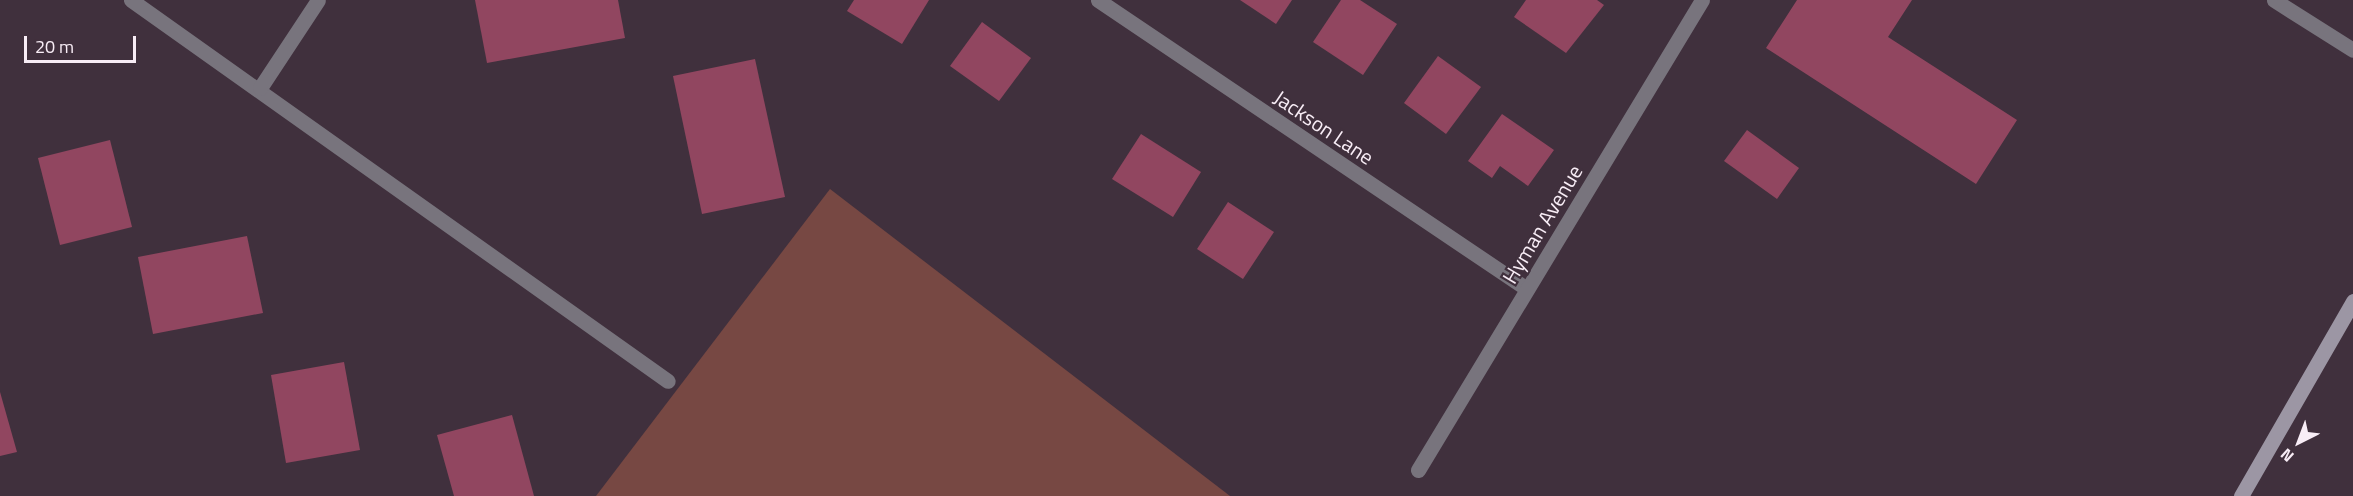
<!DOCTYPE html>
<html>
<head>
<meta charset="utf-8">
<style>
	body { margin:0 }
	#map { position:relative; width:2353px; height:496px; overflow:hidden; background:#40303d; font-family:"Titillium Web",sans-serif }
	div>[style] { position:absolute }
	[style*='--x'] { left:calc(var(--x)*1px); top:calc(var(--y)*1px); width:calc(var(--w)*1px); rotate:calc(var(--a)*1deg) }
	.green>* { inset:0; background:#774843 }
	.building>* { inset:0; background:#914660 }
	.street>* { height:15px; margin:-7.5px; padding:0 7.5px; transform-origin:7.5px; border-radius:7.5px; background:#78747d }
	.secondary>* { height:15px; margin:-7.5px; padding:0 7.5px; transform-origin:7.5px; border-radius:7.5px; background:#9c96a4 }
	span { translate:-50% -50%; white-space:nowrap; text-align:center; line-height:1.15; -webkit-text-stroke:4.5px #40303d; paint-order:stroke }
	.street-label { font-size:21px; color:#f8edf6 }
	.north { position:absolute; left:2269px; top:412px; width:60px; height:60px; -webkit-text-stroke:4px #40303d; paint-order:stroke; rotate:222deg; font-size:16px; font-weight:700; line-height:24px; text-align:center; color:#f8edf6 }
	.north::after { content:''; display:block; margin:auto; width:21px; height:27px; background:#f8edf6; clip-path:polygon(50% 0,100% 100%,50% 72%,0 100%) }
	.scale { position:absolute; left:24px; top:36px; width:112px; height:27px; box-sizing:border-box; border:3px solid #f8edf6; border-top:0; padding-left:8px; font-size:18px; line-height:21px; white-space:nowrap; color:#f8edf6; -webkit-text-stroke:4px #40303d; paint-order:stroke }
</style>
</head>
<body>
<div id="map">
	<div class="green">
		<i style="clip-path:polygon(830px 189px,1230px 496px,596px 496px)"></i>
	</div>
	<div class="building">
		<i style="clip-path:polygon(475px 0,618px 0,625px 38px,487px 63px)"></i>
		<i style="clip-path:polygon(854px 0,929px 0,902px 44px,847px 11px)"></i>
		<i style="clip-path:polygon(1240px 0,1292px 0,1276px 24px)"></i>
		<i style="clip-path:polygon(1341px 0,1360px 0,1397px 24px,1363px 75px,1313px 42px)"></i>
		<i style="clip-path:polygon(1526px 0,1597px 0,1604px 5px,1566px 53px,1514px 17px)"></i>
		<i style="clip-path:polygon(1797px 0,1912px 0,1888px 37px,2017px 120px,1976px 184px,1766px 48px)"></i>
		<i style="clip-path:polygon(982px 22px,1031px 58px,999px 101px,950px 66px)"></i>
		<i style="clip-path:polygon(1438px 56px,1481px 87px,1446px 134px,1404px 103px)"></i>
		<i style="clip-path:polygon(755px 59px,785px 197px,702px 214px,673px 76px)"></i>
		<i style="clip-path:polygon(1502px 114px,1554px 150px,1528px 186px,1500px 166px,1492px 178px,1468px 161px)"></i>
		<i style="clip-path:polygon(1747px 130px,1799px 168px,1777px 199px,1724px 161px)"></i>
		<i style="clip-path:polygon(1141px 134px,1201px 172px,1173px 217px,1112px 179px)"></i>
		<i style="clip-path:polygon(110px 140px,132px 227px,60px 245px,38px 158px)"></i>
		<i style="clip-path:polygon(1228px 202px,1274px 232px,1243px 279px,1197px 249px)"></i>
		<i style="clip-path:polygon(247px 236px,263px 313px,153px 334px,138px 257px)"></i>
		<i style="clip-path:polygon(344px 362px,360px 450px,286px 463px,271px 375px)"></i>
		<i style="clip-path:polygon(0 392px,17px 452px,0 456px)"></i>
		<i style="clip-path:polygon(512px 415px,534px 496px,454px 496px,437px 435px)"></i>
	</div>
	<div class="street">
		<i style="--x:131;--y:0;--w:658;--a:35.36"></i>
		<i style="--x:1098;--y:0;--w:517;--a:33.97"></i>
		<i style="--x:2274;--y:0;--w:93;--a:32.3"></i>
		<i style="--x:260;--y:88;--w:105;--a:-56.6"></i>
		<i style="--x:1418;--y:470;--w:549;--a:-58.86"></i>
	</div>
	<div class="secondary">
		<i style="--x:2241;--y:496;--w:225;--a:-60.1"></i>
	</div>
	<div class="street-label">
		<span style="left:1324px;top:127px;rotate:34deg">Jackson Lane</span>
		<span style="left:1542px;top:224px;rotate:-59deg">Hyman Avenue</span>
	</div>
	<div class="north">N</div>
	<div class="scale">20 m</div>
</div>
</body>
</html>
